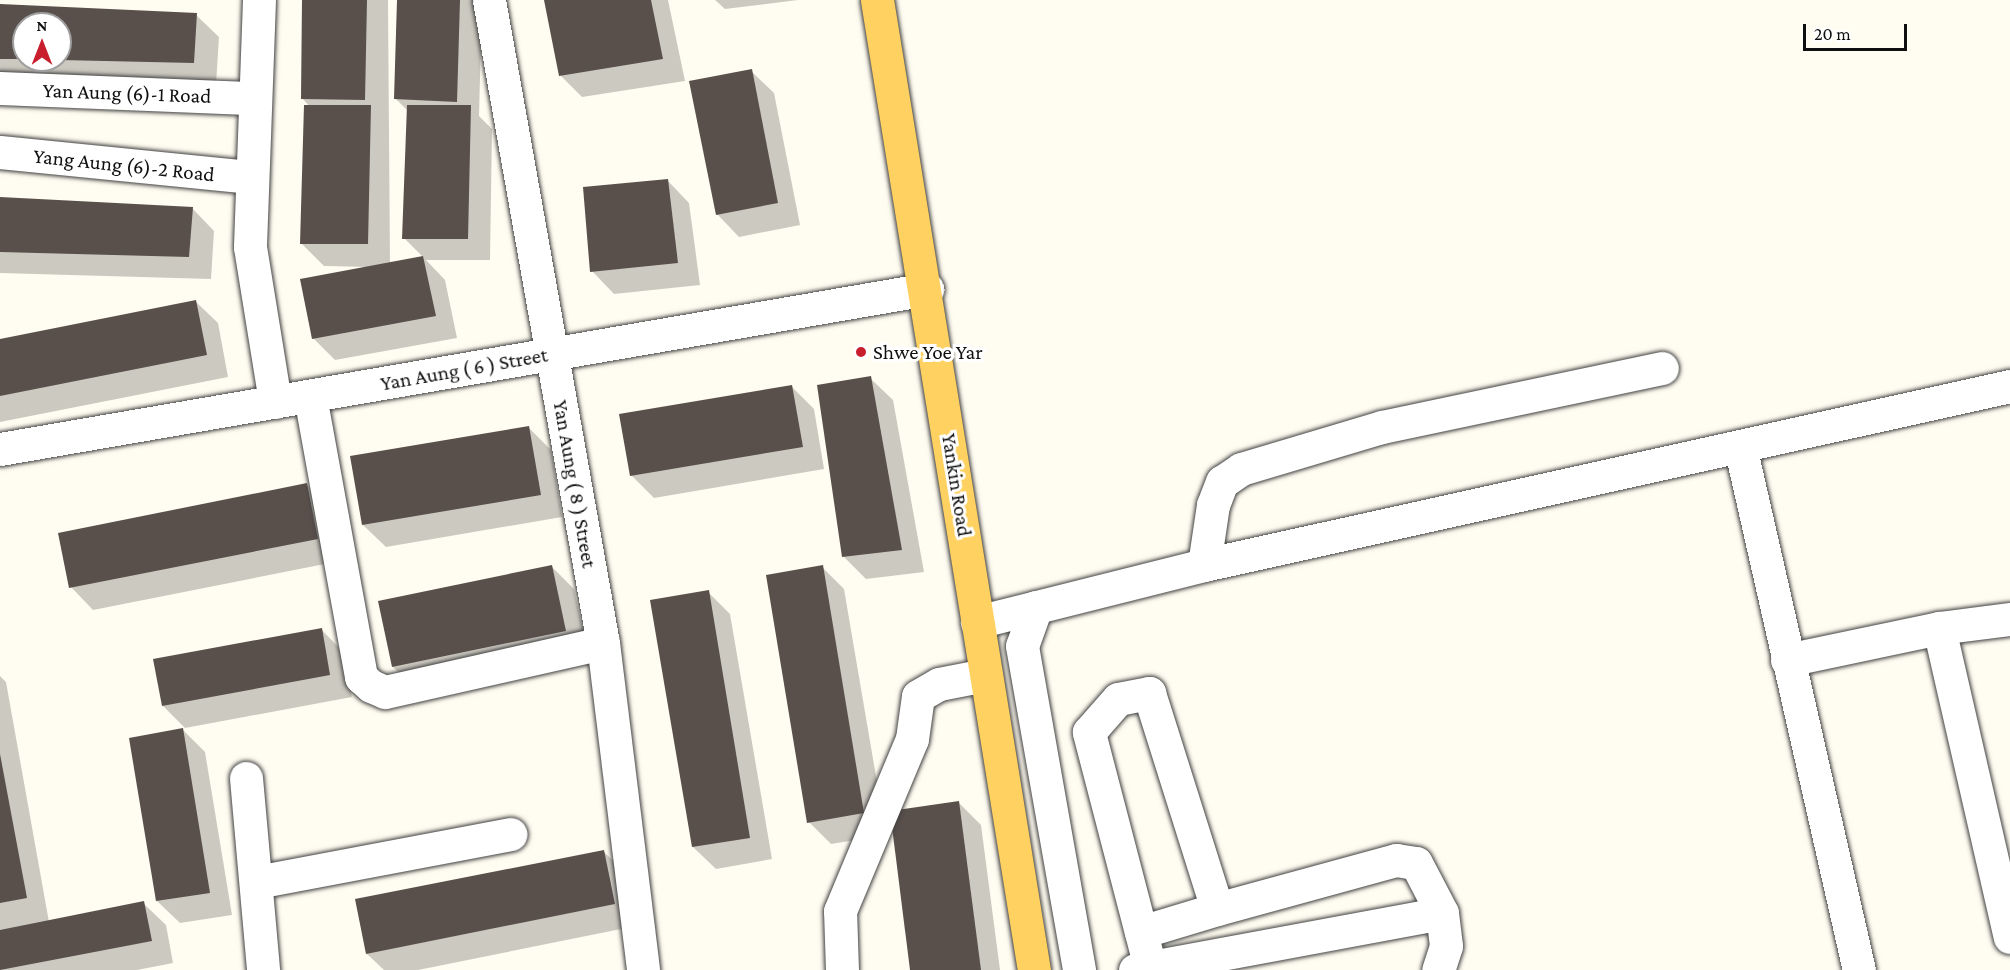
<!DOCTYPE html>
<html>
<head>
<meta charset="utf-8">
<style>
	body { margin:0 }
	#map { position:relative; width:2010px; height:970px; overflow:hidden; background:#fffcf1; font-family:"Crimson Pro",serif }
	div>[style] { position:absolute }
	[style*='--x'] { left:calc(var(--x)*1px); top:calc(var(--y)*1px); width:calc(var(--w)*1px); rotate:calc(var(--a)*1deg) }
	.shadow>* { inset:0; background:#0003 }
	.building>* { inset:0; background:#594f4b }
	.roads { filter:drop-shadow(0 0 2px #424242) drop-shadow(0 0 2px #424242) }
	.minor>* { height:33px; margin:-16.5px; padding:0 16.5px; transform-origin:16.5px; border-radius:16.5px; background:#fff }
	.major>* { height:33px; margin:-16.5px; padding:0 16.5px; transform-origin:16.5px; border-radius:16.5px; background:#ffd161 }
	.dots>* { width:16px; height:16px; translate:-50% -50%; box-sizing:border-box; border:3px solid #fff; border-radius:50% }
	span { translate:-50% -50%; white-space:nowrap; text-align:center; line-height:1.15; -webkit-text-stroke:6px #fff; paint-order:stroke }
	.street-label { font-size:21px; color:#0f0f0f }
	.poi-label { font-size:21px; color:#0f0f0f }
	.left { translate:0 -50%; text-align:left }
	.north { position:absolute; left:12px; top:12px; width:60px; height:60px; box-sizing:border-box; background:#fff; border:2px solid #9f9f9f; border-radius:50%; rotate:0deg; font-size:16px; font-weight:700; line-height:24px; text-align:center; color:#0f0f0f }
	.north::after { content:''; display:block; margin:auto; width:21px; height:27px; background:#c81e2e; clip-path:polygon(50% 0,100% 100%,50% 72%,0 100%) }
	.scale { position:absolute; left:1803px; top:24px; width:104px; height:27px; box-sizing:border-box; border:3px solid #0f0f0f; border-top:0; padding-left:8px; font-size:18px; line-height:21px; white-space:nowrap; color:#0f0f0f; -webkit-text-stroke:4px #fff; paint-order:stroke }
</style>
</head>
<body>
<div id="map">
	<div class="shadow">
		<i style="clip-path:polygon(304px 0,388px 0,390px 264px,423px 257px,404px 238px,409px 112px,395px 98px,399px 0,482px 0,479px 116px,492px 129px,490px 260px,426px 260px,445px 280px,457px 338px,335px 360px,313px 338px,370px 267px,324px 266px,302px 244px,310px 107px,302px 98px)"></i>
		<i style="clip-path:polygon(546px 0,668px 0,685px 81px,582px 97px,560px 75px)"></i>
		<i style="clip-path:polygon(715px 0,798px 0,725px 9px)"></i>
		<i style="clip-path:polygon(evenodd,0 5px,196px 15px,219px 37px,216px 85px,0 80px,0 5px,24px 24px,60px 24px,60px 60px,24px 60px,24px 24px)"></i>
		<i style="clip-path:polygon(751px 71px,774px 93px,800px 225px,739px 237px,717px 214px)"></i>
		<i style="clip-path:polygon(667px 180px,689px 203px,700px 285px,614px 294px,592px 271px)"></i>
		<i style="clip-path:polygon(0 199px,192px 208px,214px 231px,211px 279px,0 273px)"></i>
		<i style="clip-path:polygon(195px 301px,218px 323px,228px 377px,0 422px,0 340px)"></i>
		<i style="clip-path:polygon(870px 378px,893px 400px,924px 572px,866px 579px,843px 556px)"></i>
		<i style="clip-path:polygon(792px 387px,814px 409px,824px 469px,654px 498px,631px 475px)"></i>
		<i style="clip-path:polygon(529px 428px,551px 450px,562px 517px,386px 547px,363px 525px)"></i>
		<i style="clip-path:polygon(307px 485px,329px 507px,340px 561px,93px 610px,71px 587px)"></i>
		<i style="clip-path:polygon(552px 567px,574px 589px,588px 653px,416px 689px,393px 667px)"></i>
		<i style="clip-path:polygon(822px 567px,844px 589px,886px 835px,831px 844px,809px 822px)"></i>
		<i style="clip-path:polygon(708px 592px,730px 614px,772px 859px,716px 869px,693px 847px)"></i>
		<i style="clip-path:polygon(321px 629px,343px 652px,352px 697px,185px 728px,163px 706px)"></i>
		<i style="clip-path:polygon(0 676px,6px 682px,49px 922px,143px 903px,166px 925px,173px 963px,137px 970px,0 970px)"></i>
		<i style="clip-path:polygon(183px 730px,205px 752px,232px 915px,180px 923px,157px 901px)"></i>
		<i style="clip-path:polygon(959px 803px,981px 825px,1000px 970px,912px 970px)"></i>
		<i style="clip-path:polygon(603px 851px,626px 873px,636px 926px,418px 970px,384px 970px,367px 954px)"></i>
	</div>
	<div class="building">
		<i style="clip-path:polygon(302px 0,367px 0,365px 100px,301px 99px)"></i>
		<i style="clip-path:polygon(397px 0,460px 0,457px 102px,394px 99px)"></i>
		<i style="clip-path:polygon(544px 0,651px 0,663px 59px,559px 76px)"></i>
		<i style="clip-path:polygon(0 4px,197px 13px,194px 63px,60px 60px,60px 24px,24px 24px,24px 59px,0 59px)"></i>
		<i style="clip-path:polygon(752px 69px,778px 203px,716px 215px,689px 81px)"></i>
		<i style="clip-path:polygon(304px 105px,371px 105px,368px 244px,300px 244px)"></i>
		<i style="clip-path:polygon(407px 105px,471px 105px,468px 239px,402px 239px)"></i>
		<i style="clip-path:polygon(668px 179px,678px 263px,590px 272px,583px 187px)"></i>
		<i style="clip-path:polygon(0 197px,193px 207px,189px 257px,0 252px)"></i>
		<i style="clip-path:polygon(423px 256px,436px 316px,312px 339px,300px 279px)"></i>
		<i style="clip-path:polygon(196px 300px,207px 355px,0 396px,0 339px)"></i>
		<i style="clip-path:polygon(871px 376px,902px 550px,842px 557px,817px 385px)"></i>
		<i style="clip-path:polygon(792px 385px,803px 447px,630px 476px,619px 414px)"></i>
		<i style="clip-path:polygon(529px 426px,541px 495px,362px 525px,350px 456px)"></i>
		<i style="clip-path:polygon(307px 483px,318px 539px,69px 588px,58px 533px)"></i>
		<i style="clip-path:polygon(552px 565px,566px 631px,392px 667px,378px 601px)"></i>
		<i style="clip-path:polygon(823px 565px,864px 813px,807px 823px,766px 575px)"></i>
		<i style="clip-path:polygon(709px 590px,750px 838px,692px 847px,650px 600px)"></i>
		<i style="clip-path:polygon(322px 628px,330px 675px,162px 706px,153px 659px)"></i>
		<i style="clip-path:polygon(183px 728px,210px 893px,156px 901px,129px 738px)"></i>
		<i style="clip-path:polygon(0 754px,27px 898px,0 903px)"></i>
		<i style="clip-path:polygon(959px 801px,981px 970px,910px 970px,890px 811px)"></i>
		<i style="clip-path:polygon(604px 850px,615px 904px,366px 954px,355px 899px)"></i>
		<i style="clip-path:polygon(144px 901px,152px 941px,0 970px,0 930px)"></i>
	</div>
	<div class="roads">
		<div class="minor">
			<i style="--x:259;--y:0;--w:247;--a:92.1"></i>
			<i style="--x:250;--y:247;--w:157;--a:80.8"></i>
			<i style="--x:489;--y:0;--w:653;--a:79.95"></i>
			<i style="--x:603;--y:643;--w:329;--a:83"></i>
			<i style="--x:0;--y:88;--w:254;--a:2.3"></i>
			<i style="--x:0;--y:152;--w:250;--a:5.7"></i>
			<i style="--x:310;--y:396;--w:286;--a:79.7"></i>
			<i style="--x:361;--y:677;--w:13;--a:42"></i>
			<i style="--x:371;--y:686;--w:15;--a:23"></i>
			<i style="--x:385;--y:692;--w:223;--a:-12.7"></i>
			<i style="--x:1740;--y:446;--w:537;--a:77.21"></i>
			<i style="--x:0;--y:449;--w:941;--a:-9.79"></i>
			<i style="--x:1204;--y:565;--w:61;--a:-81.5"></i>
			<i style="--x:1213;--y:505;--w:25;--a:-69"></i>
			<i style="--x:1222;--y:482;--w:23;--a:-34"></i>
			<i style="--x:1241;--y:469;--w:147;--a:-16.6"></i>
			<i style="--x:1382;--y:427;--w:286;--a:-11.9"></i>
			<i style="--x:1036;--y:607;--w:41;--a:109.7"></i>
			<i style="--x:1022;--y:646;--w:329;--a:80"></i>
			<i style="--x:977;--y:622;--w:234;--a:-14.1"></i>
			<i style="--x:1204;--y:565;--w:826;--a:-12.52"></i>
			<i style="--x:1939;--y:628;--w:317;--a:77.1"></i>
			<i style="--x:1787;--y:660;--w:155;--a:-11.9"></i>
			<i style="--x:1939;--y:628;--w:72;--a:-7.2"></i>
			<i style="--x:246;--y:778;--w:193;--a:84.9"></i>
			<i style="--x:257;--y:882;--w:258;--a:-10.7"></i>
			<i style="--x:1141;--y:932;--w:79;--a:-16.8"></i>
			<i style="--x:1150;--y:967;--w:243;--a:-104.6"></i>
			<i style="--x:1089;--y:732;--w:44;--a:-48.7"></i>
			<i style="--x:1118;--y:699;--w:32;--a:-11"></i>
			<i style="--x:1149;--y:693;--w:226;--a:72.5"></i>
			<i style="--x:1217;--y:909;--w:186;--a:-15.3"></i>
			<i style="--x:1396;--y:860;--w:20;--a:9"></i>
			<i style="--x:1416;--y:863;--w:56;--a:62.5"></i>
			<i style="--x:1442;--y:913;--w:33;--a:83"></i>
			<i style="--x:1446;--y:946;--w:25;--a:108"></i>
			<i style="--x:842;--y:970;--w:59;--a:-91.9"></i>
			<i style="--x:840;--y:911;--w:186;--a:-67.3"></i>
			<i style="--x:912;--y:739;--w:43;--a:-82.1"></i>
			<i style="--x:918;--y:696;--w:24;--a:-30"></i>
			<i style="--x:939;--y:684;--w:47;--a:-11.1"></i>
			<i style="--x:1135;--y:970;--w:312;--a:-10.5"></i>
		</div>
		<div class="major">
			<i style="--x:877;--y:0;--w:983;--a:80.81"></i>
		</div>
	</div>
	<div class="dots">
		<i style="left:861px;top:352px;background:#c81e2e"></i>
	</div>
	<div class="street-label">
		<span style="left:127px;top:93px;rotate:2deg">Yan Aung (6)-1 Road</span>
		<span style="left:124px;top:165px;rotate:6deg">Yang Aung (6)-2 Road</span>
		<span style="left:464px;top:369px;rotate:-10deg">Yan Aung ( 6 ) Street</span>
		<span style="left:575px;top:484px;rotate:80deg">Yan Aung ( 8 ) Street</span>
		<span style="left:957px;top:485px;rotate:81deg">Yankin Road</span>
	</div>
	<div class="poi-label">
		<span class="left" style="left:873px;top:352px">Shwe Yoe Yar</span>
	</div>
	<div class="north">N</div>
	<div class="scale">20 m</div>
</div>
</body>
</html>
